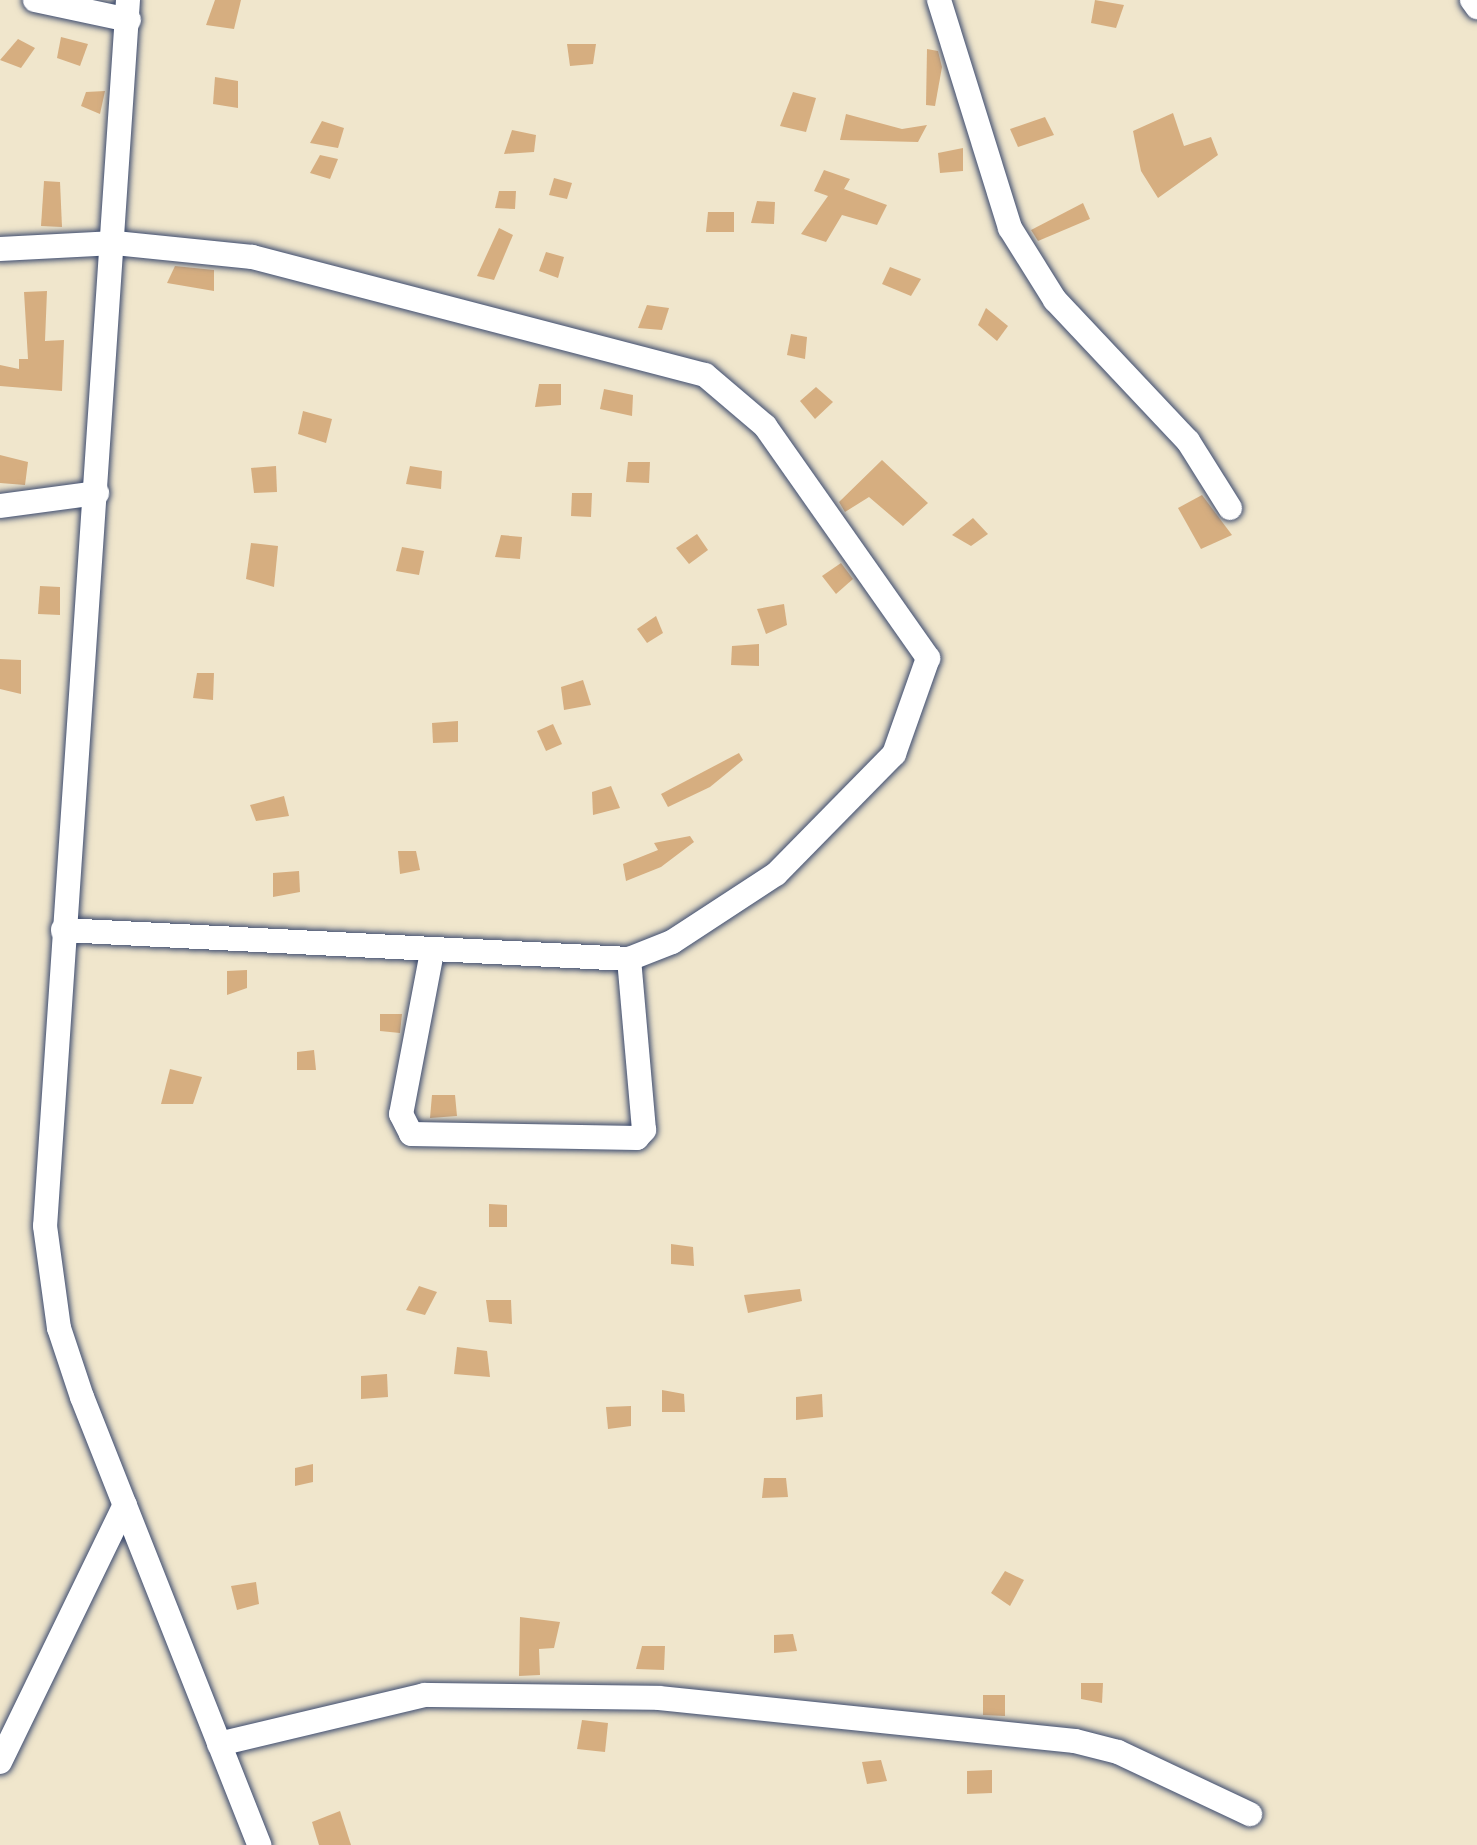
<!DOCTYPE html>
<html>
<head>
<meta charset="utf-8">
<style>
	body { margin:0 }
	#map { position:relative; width:1477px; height:1845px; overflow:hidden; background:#f0e6cc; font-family:"Old Standard TT",serif }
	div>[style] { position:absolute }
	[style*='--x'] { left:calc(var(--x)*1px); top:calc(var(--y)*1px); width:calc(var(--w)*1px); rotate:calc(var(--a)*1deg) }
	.building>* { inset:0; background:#d6ae80 }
	.roads { filter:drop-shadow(0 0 3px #3b4a6e) drop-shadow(0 0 3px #3b4a6e) }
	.minor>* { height:24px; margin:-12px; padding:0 12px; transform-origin:12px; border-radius:12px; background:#fff }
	span { translate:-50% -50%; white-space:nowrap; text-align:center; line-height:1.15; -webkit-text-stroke:9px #f7f3e8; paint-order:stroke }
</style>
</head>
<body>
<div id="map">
	<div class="building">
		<i style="clip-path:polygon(215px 0,241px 0,234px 29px,206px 25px)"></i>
		<i style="clip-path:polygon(1095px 0,1124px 5px,1116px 28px,1091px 23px)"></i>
		<i style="clip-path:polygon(61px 37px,88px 44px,80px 66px,57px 58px)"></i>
		<i style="clip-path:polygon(18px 39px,35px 48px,21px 68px,0 60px)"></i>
		<i style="clip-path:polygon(567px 44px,596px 44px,593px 64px,570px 66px)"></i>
		<i style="clip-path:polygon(927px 49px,938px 51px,942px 67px,935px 106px,926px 105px)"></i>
		<i style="clip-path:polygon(215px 77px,238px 81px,238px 108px,213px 104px)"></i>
		<i style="clip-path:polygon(105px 91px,100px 114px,81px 106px,86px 92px)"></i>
		<i style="clip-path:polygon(793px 92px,816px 98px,806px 132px,780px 126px)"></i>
		<i style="clip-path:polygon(1173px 113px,1184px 146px,1211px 137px,1218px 155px,1158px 198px,1141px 171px,1133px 131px)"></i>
		<i style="clip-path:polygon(846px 114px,902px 129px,927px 125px,918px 142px,840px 140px)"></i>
		<i style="clip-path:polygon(1045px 117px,1054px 135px,1018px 147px,1010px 129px)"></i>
		<i style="clip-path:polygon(322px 121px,344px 128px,338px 148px,310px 143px)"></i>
		<i style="clip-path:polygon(512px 130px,536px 135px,534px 152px,504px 154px)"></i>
		<i style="clip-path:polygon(963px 148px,963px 171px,940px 173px,938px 153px)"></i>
		<i style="clip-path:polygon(320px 155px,338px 159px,330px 179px,310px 173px)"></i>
		<i style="clip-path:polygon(824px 170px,850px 179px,844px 189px,887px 205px,877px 225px,842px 215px,826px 242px,801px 234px,828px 196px,814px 191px)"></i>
		<i style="clip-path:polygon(554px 178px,572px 183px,567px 199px,549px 195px)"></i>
		<i style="clip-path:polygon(44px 181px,60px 182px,62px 227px,41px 226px)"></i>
		<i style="clip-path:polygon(499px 191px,516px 191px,515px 209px,495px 208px)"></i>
		<i style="clip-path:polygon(757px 201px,775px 202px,774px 224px,751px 223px)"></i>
		<i style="clip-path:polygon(1083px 203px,1090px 219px,1038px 241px,1031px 230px)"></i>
		<i style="clip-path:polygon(708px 212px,734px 212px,734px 232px,706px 232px)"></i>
		<i style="clip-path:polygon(499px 228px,513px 235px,494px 280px,477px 276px)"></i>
		<i style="clip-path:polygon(546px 252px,564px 257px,558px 278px,539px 271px)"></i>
		<i style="clip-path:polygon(175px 266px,214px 270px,214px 291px,167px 283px)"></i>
		<i style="clip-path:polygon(890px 267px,921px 279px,911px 296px,882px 284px)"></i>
		<i style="clip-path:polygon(47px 291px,45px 341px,64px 340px,62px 391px,0 386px,0 365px,19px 369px,19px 359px,28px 359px,24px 292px)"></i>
		<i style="clip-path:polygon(647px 305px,669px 308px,662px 330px,638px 328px)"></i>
		<i style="clip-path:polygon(986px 308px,1008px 326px,997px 341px,978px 325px)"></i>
		<i style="clip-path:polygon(791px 334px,807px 337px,805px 359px,787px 355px)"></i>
		<i style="clip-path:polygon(539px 384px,561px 384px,561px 405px,535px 407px)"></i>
		<i style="clip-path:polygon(816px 387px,833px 402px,815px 419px,800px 401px)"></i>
		<i style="clip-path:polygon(604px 389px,633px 395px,632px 416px,600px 409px)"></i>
		<i style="clip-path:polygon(303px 411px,332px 419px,326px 443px,298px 434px)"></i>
		<i style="clip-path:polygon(0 455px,28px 462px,25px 485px,0 483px)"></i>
		<i style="clip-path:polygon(882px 460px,928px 503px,903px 526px,869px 497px,845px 512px,839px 502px)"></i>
		<i style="clip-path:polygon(628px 462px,650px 462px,649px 483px,626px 482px)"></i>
		<i style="clip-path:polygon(276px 466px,277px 492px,254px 493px,251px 468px)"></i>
		<i style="clip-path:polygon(410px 466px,442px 471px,441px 489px,406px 484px)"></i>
		<i style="clip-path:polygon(572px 493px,592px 493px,591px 517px,571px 516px)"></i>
		<i style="clip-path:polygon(1202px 495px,1232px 535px,1201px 549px,1178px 508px)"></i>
		<i style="clip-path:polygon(973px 518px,988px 534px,971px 546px,952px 535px)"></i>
		<i style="clip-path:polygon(697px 534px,708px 550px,689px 564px,676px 548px)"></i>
		<i style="clip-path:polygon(501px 535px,522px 537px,520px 559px,495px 557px)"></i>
		<i style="clip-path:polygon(251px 543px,278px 546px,274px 587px,246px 579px)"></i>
		<i style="clip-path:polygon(402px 547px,424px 551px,419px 575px,396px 571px)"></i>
		<i style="clip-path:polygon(841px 563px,853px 579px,836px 594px,822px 576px)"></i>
		<i style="clip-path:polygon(40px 586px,60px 587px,60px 615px,38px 614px)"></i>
		<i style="clip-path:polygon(784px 604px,787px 625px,766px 634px,757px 609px)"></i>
		<i style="clip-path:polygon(656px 616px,663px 633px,647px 643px,637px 629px)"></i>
		<i style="clip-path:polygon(759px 644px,759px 666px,731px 665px,732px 646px)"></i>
		<i style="clip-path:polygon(0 659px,21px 660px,21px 694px,0 689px)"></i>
		<i style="clip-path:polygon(197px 673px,214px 673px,213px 700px,193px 698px)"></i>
		<i style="clip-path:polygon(583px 680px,591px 705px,564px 710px,561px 687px)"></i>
		<i style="clip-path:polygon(458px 721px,458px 742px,433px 743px,432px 723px)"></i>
		<i style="clip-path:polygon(553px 724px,562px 744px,546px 751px,537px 731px)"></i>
		<i style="clip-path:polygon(739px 753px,743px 760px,710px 787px,668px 807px,661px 794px)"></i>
		<i style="clip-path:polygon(611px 786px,620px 808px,593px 815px,592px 792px)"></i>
		<i style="clip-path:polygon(284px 796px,289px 816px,256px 821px,250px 805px)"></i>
		<i style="clip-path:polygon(690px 836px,694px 842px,661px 867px,626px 881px,623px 864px,658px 850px,654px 843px)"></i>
		<i style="clip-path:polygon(398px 851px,416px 851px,420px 870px,400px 874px)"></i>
		<i style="clip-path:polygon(299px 871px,300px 892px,273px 897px,273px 873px)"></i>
		<i style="clip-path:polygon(247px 970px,247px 988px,227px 995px,227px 971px)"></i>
		<i style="clip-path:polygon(380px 1014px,402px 1014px,400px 1033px,380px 1031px)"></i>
		<i style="clip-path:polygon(314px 1050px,316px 1070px,297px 1070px,297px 1052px)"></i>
		<i style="clip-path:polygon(170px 1069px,202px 1077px,193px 1104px,161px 1104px)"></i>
		<i style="clip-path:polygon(432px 1095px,455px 1095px,457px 1116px,430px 1118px)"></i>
		<i style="clip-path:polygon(489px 1204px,507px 1205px,507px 1227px,489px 1227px)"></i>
		<i style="clip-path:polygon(671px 1244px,693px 1247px,694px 1266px,671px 1264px)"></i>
		<i style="clip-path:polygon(419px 1286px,437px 1292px,425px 1315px,406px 1310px)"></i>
		<i style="clip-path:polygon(800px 1289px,802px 1301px,748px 1313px,744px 1295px)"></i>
		<i style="clip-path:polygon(486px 1300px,511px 1300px,512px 1324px,489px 1322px)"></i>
		<i style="clip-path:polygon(457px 1347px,487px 1351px,490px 1377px,454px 1374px)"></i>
		<i style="clip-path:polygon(387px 1374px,388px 1397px,361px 1399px,361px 1376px)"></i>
		<i style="clip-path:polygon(662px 1390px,684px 1394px,685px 1412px,662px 1412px)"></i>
		<i style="clip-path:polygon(822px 1394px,823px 1417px,796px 1420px,796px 1397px)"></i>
		<i style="clip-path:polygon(631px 1406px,631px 1426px,608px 1429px,606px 1407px)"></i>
		<i style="clip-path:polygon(313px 1464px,313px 1482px,295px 1486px,295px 1468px)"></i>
		<i style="clip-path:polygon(764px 1478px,786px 1478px,788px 1497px,762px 1498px)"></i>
		<i style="clip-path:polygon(1005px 1571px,1024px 1580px,1010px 1606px,991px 1593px)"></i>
		<i style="clip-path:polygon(256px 1582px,259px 1604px,237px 1610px,231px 1586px)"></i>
		<i style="clip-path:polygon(520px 1617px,560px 1622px,554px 1648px,539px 1649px,540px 1675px,519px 1676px)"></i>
		<i style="clip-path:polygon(793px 1634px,797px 1651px,774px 1653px,774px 1635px)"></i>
		<i style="clip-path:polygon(642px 1646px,665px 1646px,664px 1670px,636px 1669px)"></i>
		<i style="clip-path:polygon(1081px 1683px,1103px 1683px,1102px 1703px,1081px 1699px)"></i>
		<i style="clip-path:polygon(983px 1695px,1005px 1695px,1005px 1716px,983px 1715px)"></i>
		<i style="clip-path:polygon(582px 1720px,608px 1723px,605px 1752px,577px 1749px)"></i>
		<i style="clip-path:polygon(881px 1760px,887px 1781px,867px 1784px,862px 1762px)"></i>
		<i style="clip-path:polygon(992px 1770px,992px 1793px,967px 1794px,967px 1771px)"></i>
		<i style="clip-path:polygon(340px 1811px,351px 1845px,319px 1845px,312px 1822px)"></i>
	</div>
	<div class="roads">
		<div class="minor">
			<i style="--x:35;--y:0;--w:96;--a:12"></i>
			<i style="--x:128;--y:0;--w:1229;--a:93.87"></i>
			<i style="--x:45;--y:1226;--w:103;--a:82.2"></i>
			<i style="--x:59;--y:1328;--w:73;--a:71.6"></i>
			<i style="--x:82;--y:1397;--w:482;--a:68.4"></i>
			<i style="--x:939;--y:0;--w:239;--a:72.7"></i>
			<i style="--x:1010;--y:228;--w:85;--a:58"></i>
			<i style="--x:1055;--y:300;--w:194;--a:46.7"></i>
			<i style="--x:1188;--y:441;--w:79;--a:57.9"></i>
			<i style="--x:1472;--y:0;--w:9;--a:54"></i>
			<i style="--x:0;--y:249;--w:115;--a:-3"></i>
			<i style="--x:115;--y:243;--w:138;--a:5.8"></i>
			<i style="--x:252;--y:257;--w:468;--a:14.6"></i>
			<i style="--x:705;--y:375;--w:79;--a:40.4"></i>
			<i style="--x:765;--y:426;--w:284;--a:54.9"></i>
			<i style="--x:928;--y:658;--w:102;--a:109.5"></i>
			<i style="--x:894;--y:754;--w:168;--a:134.5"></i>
			<i style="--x:776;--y:874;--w:124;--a:146.8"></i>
			<i style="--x:672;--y:942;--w:46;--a:158.4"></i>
			<i style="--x:629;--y:959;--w:567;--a:-177.07"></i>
			<i style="--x:0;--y:506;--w:98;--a:-7.6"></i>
			<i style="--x:432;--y:952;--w:165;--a:100.8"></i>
			<i style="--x:401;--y:1114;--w:22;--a:63"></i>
			<i style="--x:411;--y:1134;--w:226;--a:1"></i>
			<i style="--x:637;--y:1138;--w:11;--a:-49"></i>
			<i style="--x:644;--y:1130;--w:172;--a:-95"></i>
			<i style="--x:219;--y:1744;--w:211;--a:-13.4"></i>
			<i style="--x:424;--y:1695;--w:235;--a:0.7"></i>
			<i style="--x:659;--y:1698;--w:418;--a:5.9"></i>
			<i style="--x:1075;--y:1741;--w:44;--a:14.3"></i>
			<i style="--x:1118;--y:1752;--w:146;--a:25.2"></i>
			<i style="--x:0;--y:1762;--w:286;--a:-64.1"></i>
		</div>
	</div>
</div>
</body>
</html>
